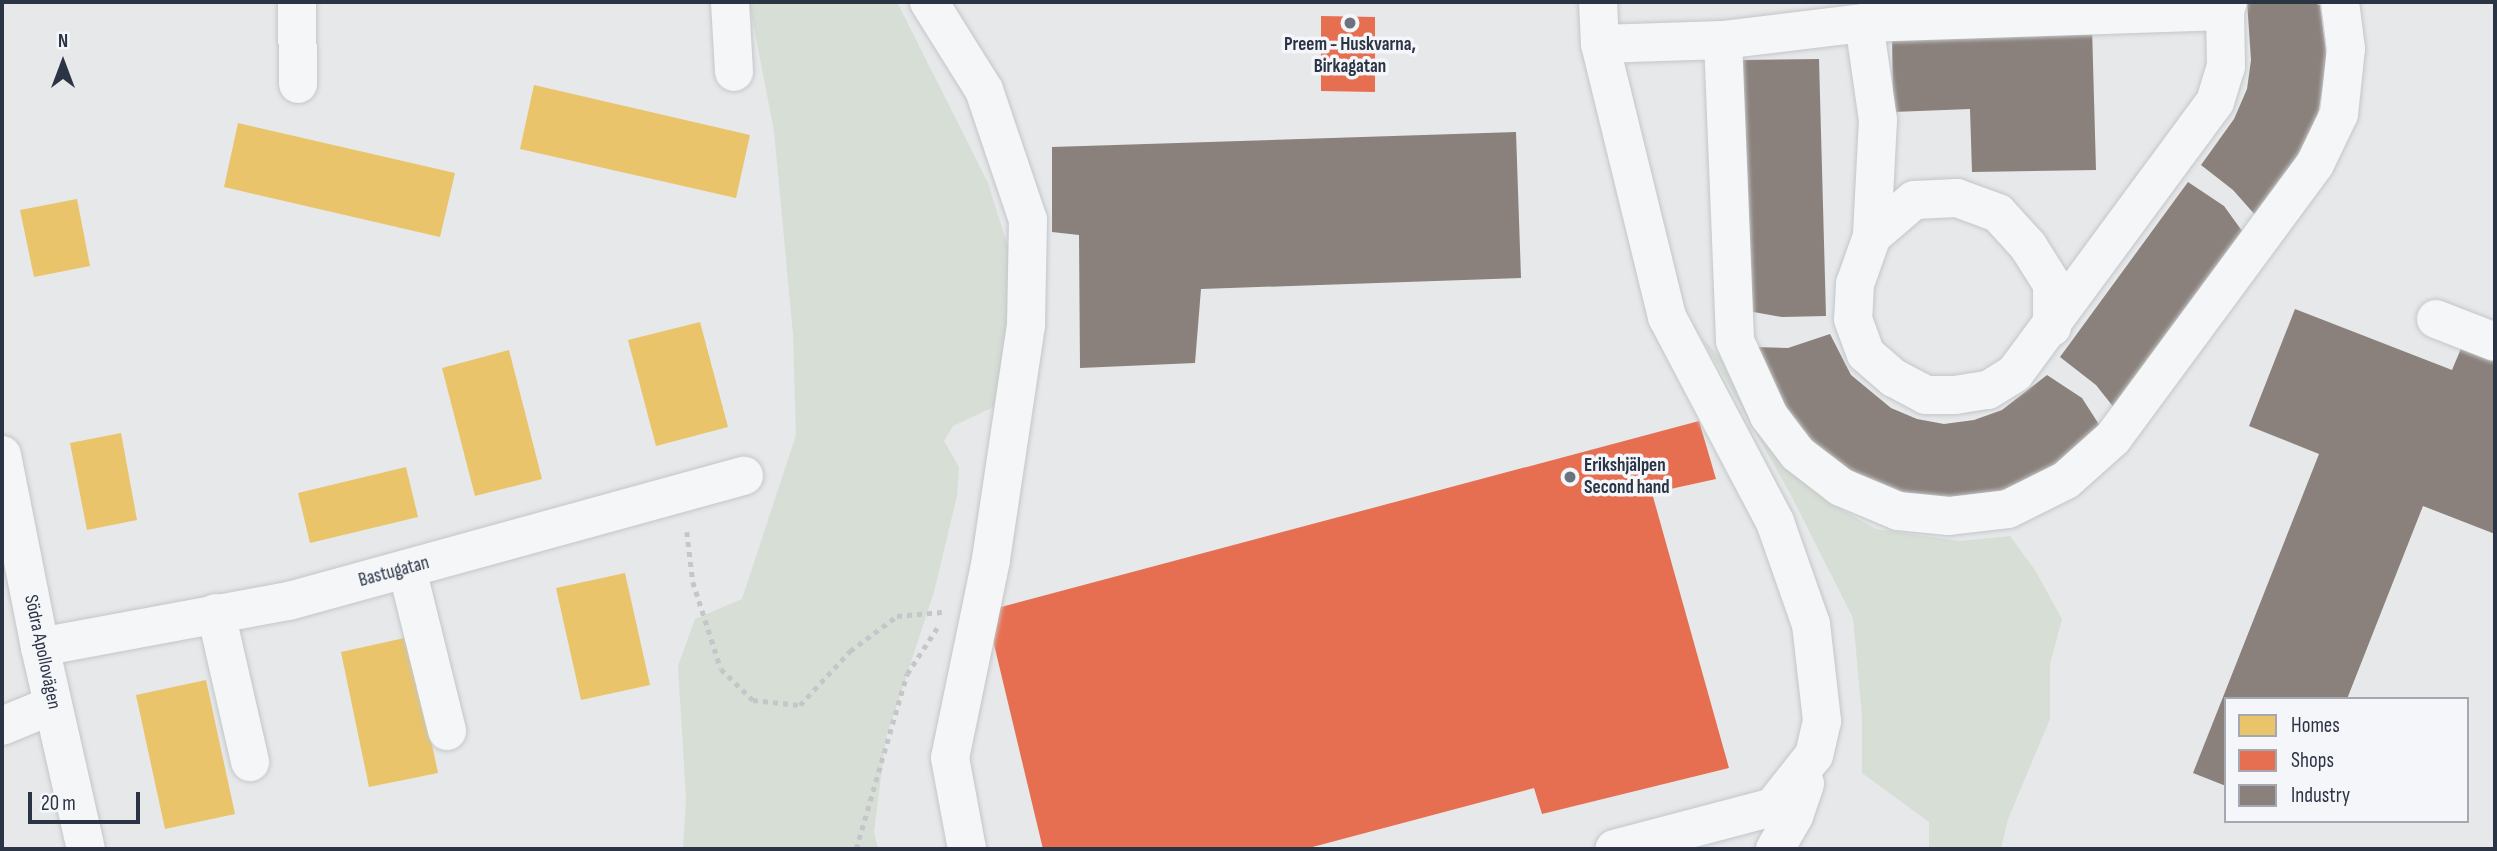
<!DOCTYPE html>
<html>
<head>
<meta charset="utf-8">
<style>
	body { margin:0 }
	#map { position:relative; width:2497px; height:851px; overflow:hidden; background:#e6e8ea; font-family:"Sofia Sans Condensed",sans-serif }
	div>[style] { position:absolute }
	[style*='--x'] { left:calc(var(--x)*1px); top:calc(var(--y)*1px); width:calc(var(--w)*1px); rotate:calc(var(--a)*1deg) }
	.green>* { inset:0; background:#d6ded6 }
	.homes>* { inset:0; background:#e9c46a }
	.shops>* { inset:0; background:#e76f51 }
	.industry>* { inset:0; background:#8a817c }
	.path>* { height:4.5px; margin-top:-2.25px; transform-origin:0; background:repeating-linear-gradient(90deg,#c5c6ca 0 5px,transparent 0 10px) }
	.roads { filter:drop-shadow(0 0 2px #c4c6c8) drop-shadow(0 0 2px #c4c6c8) }
	.minor>* { height:38px; margin:-19px; padding:0 19px; transform-origin:19px; border-radius:19px; background:#f5f6f7 }
	.dots>* { width:19px; height:19px; translate:-50% -50%; box-sizing:border-box; border:4px solid #f4f6f9; border-radius:50% }
	span { translate:-50% -50%; white-space:nowrap; text-align:center; line-height:1.15; -webkit-text-stroke:7px #f4f6f9; paint-order:stroke }
	.poi-label { font-size:19px; color:#2b3445; font-weight:700 }
	.left { translate:0 -50%; text-align:left }
	.street-label { font-size:19px; color:#2b3445 }
	.frame { position:absolute; inset:0; border:4px solid #2b3445; pointer-events:none }
	.legend { position:absolute; left:2224px; top:697px; width:245px; height:126px; box-sizing:border-box; background:#f4f6f9; border:2px solid #a4a8b1; margin:0; padding:9px 12px; list-style:none; font-size:21px; color:#2b3445 }
	.legend li { display:flex; align-items:center; gap:14px; height:35px }
	.legend b { width:35px; border:2px solid #a4a8b1 }
	.north { position:absolute; left:28px; top:28px; width:70px; height:70px; -webkit-text-stroke:5px #f4f6f9; paint-order:stroke; rotate:0deg; font-size:19px; font-weight:700; line-height:28px; text-align:center; color:#2b3445 }
	.north::after { content:''; display:block; margin:auto; width:24px; height:32px; background:#2b3445; clip-path:polygon(50% 0,100% 100%,50% 72%,0 100%) }
	.scale { position:absolute; left:28px; top:792px; width:112px; height:32px; box-sizing:border-box; border:4px solid #2b3445; border-top:0; padding-left:9px; font-size:21px; line-height:24px; white-space:nowrap; color:#2b3445; -webkit-text-stroke:5px #f4f6f9; paint-order:stroke }
</style>
</head>
<body>
<div id="map">
	<div class="green">
		<i style="clip-path:polygon(749px 2px,897px 2px,988px 183px,1010px 253px,1009px 335px,998px 405px,953px 426px,944px 441px,959px 467px,957px 496px,934px 592px,886px 738px,874px 832px,878px 849px,683px 849px,686px 798px,678px 666px,695px 619px,742px 599px,796px 435px,793px 334px,774px 131px)"></i>
		<i style="clip-path:polygon(1702px 338px,1719px 356px,1764px 433px,1823px 499px,1876px 529px,1960px 541px,2010px 536px,2035px 570px,2062px 619px,2050px 664px,2050px 719px,2008px 819px,2001px 849px,1929px 849px,1929px 822px,1862px 773px,1862px 716px,1853px 618px,1792px 497px)"></i>
	</div>
	<div class="homes">
		<i style="clip-path:polygon(534px 85px,750px 135px,736px 198px,520px 149px)"></i>
		<i style="clip-path:polygon(238px 123px,455px 173px,440px 237px,224px 187px)"></i>
		<i style="clip-path:polygon(77px 199px,90px 266px,34px 277px,20px 210px)"></i>
		<i style="clip-path:polygon(700px 322px,728px 427px,656px 446px,628px 340px)"></i>
		<i style="clip-path:polygon(509px 350px,542px 479px,475px 496px,442px 368px)"></i>
		<i style="clip-path:polygon(121px 433px,137px 520px,87px 530px,70px 443px)"></i>
		<i style="clip-path:polygon(406px 467px,418px 517px,310px 543px,298px 493px)"></i>
		<i style="clip-path:polygon(625px 573px,650px 685px,581px 700px,556px 588px)"></i>
		<i style="clip-path:polygon(409px 637px,438px 773px,369px 787px,341px 652px)"></i>
		<i style="clip-path:polygon(206px 680px,235px 814px,165px 829px,136px 695px)"></i>
	</div>
	<div class="shops">
		<i style="clip-path:polygon(1321px 16px,1375px 17px,1375px 92px,1321px 91px)"></i>
		<i style="clip-path:polygon(1699px 421px,1716px 479px,1652px 493px,1729px 768px,1542px 814px,1534px 788px,1305px 849px,1043px 849px,986px 611px)"></i>
	</div>
	<div class="industry">
		<i style="clip-path:polygon(2247px 2px,2310px 2px,2320px 5px,2327px 60px,2318px 115px,2309px 139px,2257px 217px,2233px 190px,2201px 165px,2234px 119px,2247px 89px,2251px 60px)"></i>
		<i style="clip-path:polygon(2092px 27px,2096px 170px,1972px 172px,1970px 109px,1893px 112px,1892px 31px)"></i>
		<i style="clip-path:polygon(1819px 59px,1826px 316px,1782px 317px,1748px 311px,1740px 60px)"></i>
		<i style="clip-path:polygon(1516px 132px,1521px 278px,1201px 289px,1195px 363px,1080px 368px,1079px 235px,1052px 232px,1052px 147px)"></i>
		<i style="clip-path:polygon(2188px 182px,2224px 206px,2245px 235px,2115px 409px,2096px 385px,2060px 357px)"></i>
		<i style="clip-path:polygon(2295px 309px,2452px 370px,2465px 339px,2495px 350px,2495px 534px,2423px 506px,2347px 699px,2226px 699px,2226px 786px,2193px 773px,2319px 454px,2249px 426px)"></i>
		<i style="clip-path:polygon(1830px 334px,1851px 375px,1891px 408px,1917px 419px,1944px 424px,1974px 420px,2002px 410px,2047px 375px,2082px 398px,2100px 426px,2049px 471px,2016px 489px,1934px 499px,1900px 495px,1864px 482px,1810px 445px,1784px 413px,1755px 347px,1788px 348px)"></i>
	</div>
	<div class="path">
		<i style="--x:687;--y:532;--w:50;--a:83.2"></i>
		<i style="--x:693;--y:582;--w:91;--a:72.2"></i>
		<i style="--x:721;--y:669;--w:45;--a:44.1"></i>
		<i style="--x:753;--y:700;--w:47;--a:6.1"></i>
		<i style="--x:800;--y:705;--w:74;--a:-47.2"></i>
		<i style="--x:850;--y:651;--w:59;--a:-36.7"></i>
		<i style="--x:897;--y:616;--w:45;--a:-5.1"></i>
		<i style="--x:856;--y:849;--w:182;--a:-73.8"></i>
		<i style="--x:907;--y:674;--w:55;--a:-56.9"></i>
	</div>
	<div class="roads">
		<div class="minor">
			<i style="--x:297;--y:2;--w:82;--a:89.3"></i>
			<i style="--x:730;--y:2;--w:70;--a:86.7"></i>
			<i style="--x:929;--y:2;--w:104;--a:58"></i>
			<i style="--x:984;--y:90;--w:137;--a:71.3"></i>
			<i style="--x:1028;--y:220;--w:105;--a:91.1"></i>
			<i style="--x:1026;--y:325;--w:238;--a:98.5"></i>
			<i style="--x:991;--y:560;--w:202;--a:101.7"></i>
			<i style="--x:950;--y:758;--w:93;--a:79.4"></i>
			<i style="--x:1598;--y:2;--w:42;--a:87.3"></i>
			<i style="--x:1600;--y:44;--w:281;--a:76.2"></i>
			<i style="--x:1667;--y:317;--w:232;--a:62.2"></i>
			<i style="--x:1775;--y:522;--w:108;--a:70.6"></i>
			<i style="--x:1811;--y:624;--w:98;--a:83.5"></i>
			<i style="--x:1822;--y:721;--w:35;--a:103"></i>
			<i style="--x:1814;--y:755;--w:66;--a:128.3"></i>
			<i style="--x:1773;--y:807;--w:164;--a:165.2"></i>
			<i style="--x:1864;--y:23;--w:98;--a:81.8"></i>
			<i style="--x:1878;--y:120;--w:116;--a:93"></i>
			<i style="--x:1872;--y:236;--w:51;--a:109.5"></i>
			<i style="--x:1855;--y:284;--w:35;--a:93"></i>
			<i style="--x:1853;--y:319;--w:37;--a:70"></i>
			<i style="--x:1866;--y:354;--w:37;--a:41"></i>
			<i style="--x:1894;--y:378;--w:36;--a:28"></i>
			<i style="--x:1926;--y:395;--w:29;--a:0"></i>
			<i style="--x:1955;--y:395;--w:33;--a:-9"></i>
			<i style="--x:1988;--y:390;--w:32;--a:-32"></i>
			<i style="--x:2015;--y:373;--w:337;--a:-53.6"></i>
			<i style="--x:2215;--y:102;--w:37;--a:-73"></i>
			<i style="--x:2226;--y:67;--w:56;--a:-91"></i>
			<i style="--x:2225;--y:11;--w:9;--a:-72"></i>
			<i style="--x:1723;--y:40;--w:301;--a:87.7"></i>
			<i style="--x:1735;--y:341;--w:82;--a:65.6"></i>
			<i style="--x:1769;--y:416;--w:48;--a:52.7"></i>
			<i style="--x:1798;--y:454;--w:54;--a:37.5"></i>
			<i style="--x:1841;--y:487;--w:62;--a:22.8"></i>
			<i style="--x:1898;--y:511;--w:51;--a:5.6"></i>
			<i style="--x:1949;--y:516;--w:59;--a:-6.8"></i>
			<i style="--x:2008;--y:509;--w:65;--a:-26.6"></i>
			<i style="--x:2066;--y:480;--w:63;--a:-41.8"></i>
			<i style="--x:2113;--y:438;--w:340;--a:-53.6"></i>
			<i style="--x:2315;--y:164;--w:55;--a:-64.4"></i>
			<i style="--x:2339;--y:114;--w:65;--a:-83.9"></i>
			<i style="--x:2346;--y:49;--w:47;--a:-97.3"></i>
			<i style="--x:1600;--y:44;--w:123;--a:-1.9"></i>
			<i style="--x:1723;--y:40;--w:142;--a:-6.9"></i>
			<i style="--x:1864;--y:23;--w:361;--a:-1.9"></i>
			<i style="--x:1872;--y:236;--w:55;--a:-40.6"></i>
			<i style="--x:1914;--y:200;--w:43;--a:-2.7"></i>
			<i style="--x:1957;--y:198;--w:44;--a:20.1"></i>
			<i style="--x:1998;--y:213;--w:45;--a:47.7"></i>
			<i style="--x:2028;--y:246;--w:45;--a:57.7"></i>
			<i style="--x:2052;--y:284;--w:43;--a:90"></i>
			<i style="--x:2436;--y:319;--w:63;--a:21.3"></i>
			<i style="--x:2;--y:455;--w:196;--a:78.8"></i>
			<i style="--x:40;--y:647;--w:207;--a:77.2"></i>
			<i style="--x:407;--y:569;--w:167;--a:76.1"></i>
			<i style="--x:216;--y:613;--w:153;--a:77.1"></i>
			<i style="--x:40;--y:647;--w:253;--a:-10.5"></i>
			<i style="--x:289;--y:601;--w:472;--a:-15.4"></i>
			<i style="--x:2;--y:726;--w:55;--a:-22.4"></i>
			<i style="--x:1775;--y:849;--w:38;--a:-60"></i>
			<i style="--x:1794;--y:816;--w:34;--a:-71"></i>
		</div>
	</div>
	<div class="dots">
		<i style="left:1350px;top:23px;background:#6c737f"></i>
		<i style="left:1570px;top:477px;background:#6c737f"></i>
	</div>
	<div class="poi-label">
		<span style="left:1350px;top:56px">Preem - Huskvarna,<br>Birkagatan</span>
		<span class="left" style="left:1584px;top:477px">Erikshjälpen<br>Second hand</span>
	</div>
	<div class="street-label">
		<span style="left:394px;top:572px;rotate:-15deg">Bastugatan</span>
		<span style="left:42px;top:652px;rotate:78deg">Södra Apollovägen</span>
	</div>
	<div class="frame"></div>
	<ul class="legend">
	<li><b style="height:19px;background:#e9c46a"></b>Homes</li>
	<li><b style="height:19px;background:#e76f51"></b>Shops</li>
	<li><b style="height:19px;background:#8a817c"></b>Industry</li>
	</ul>
	<div class="north">N</div>
	<div class="scale">20 m</div>
</div>
</body>
</html>
